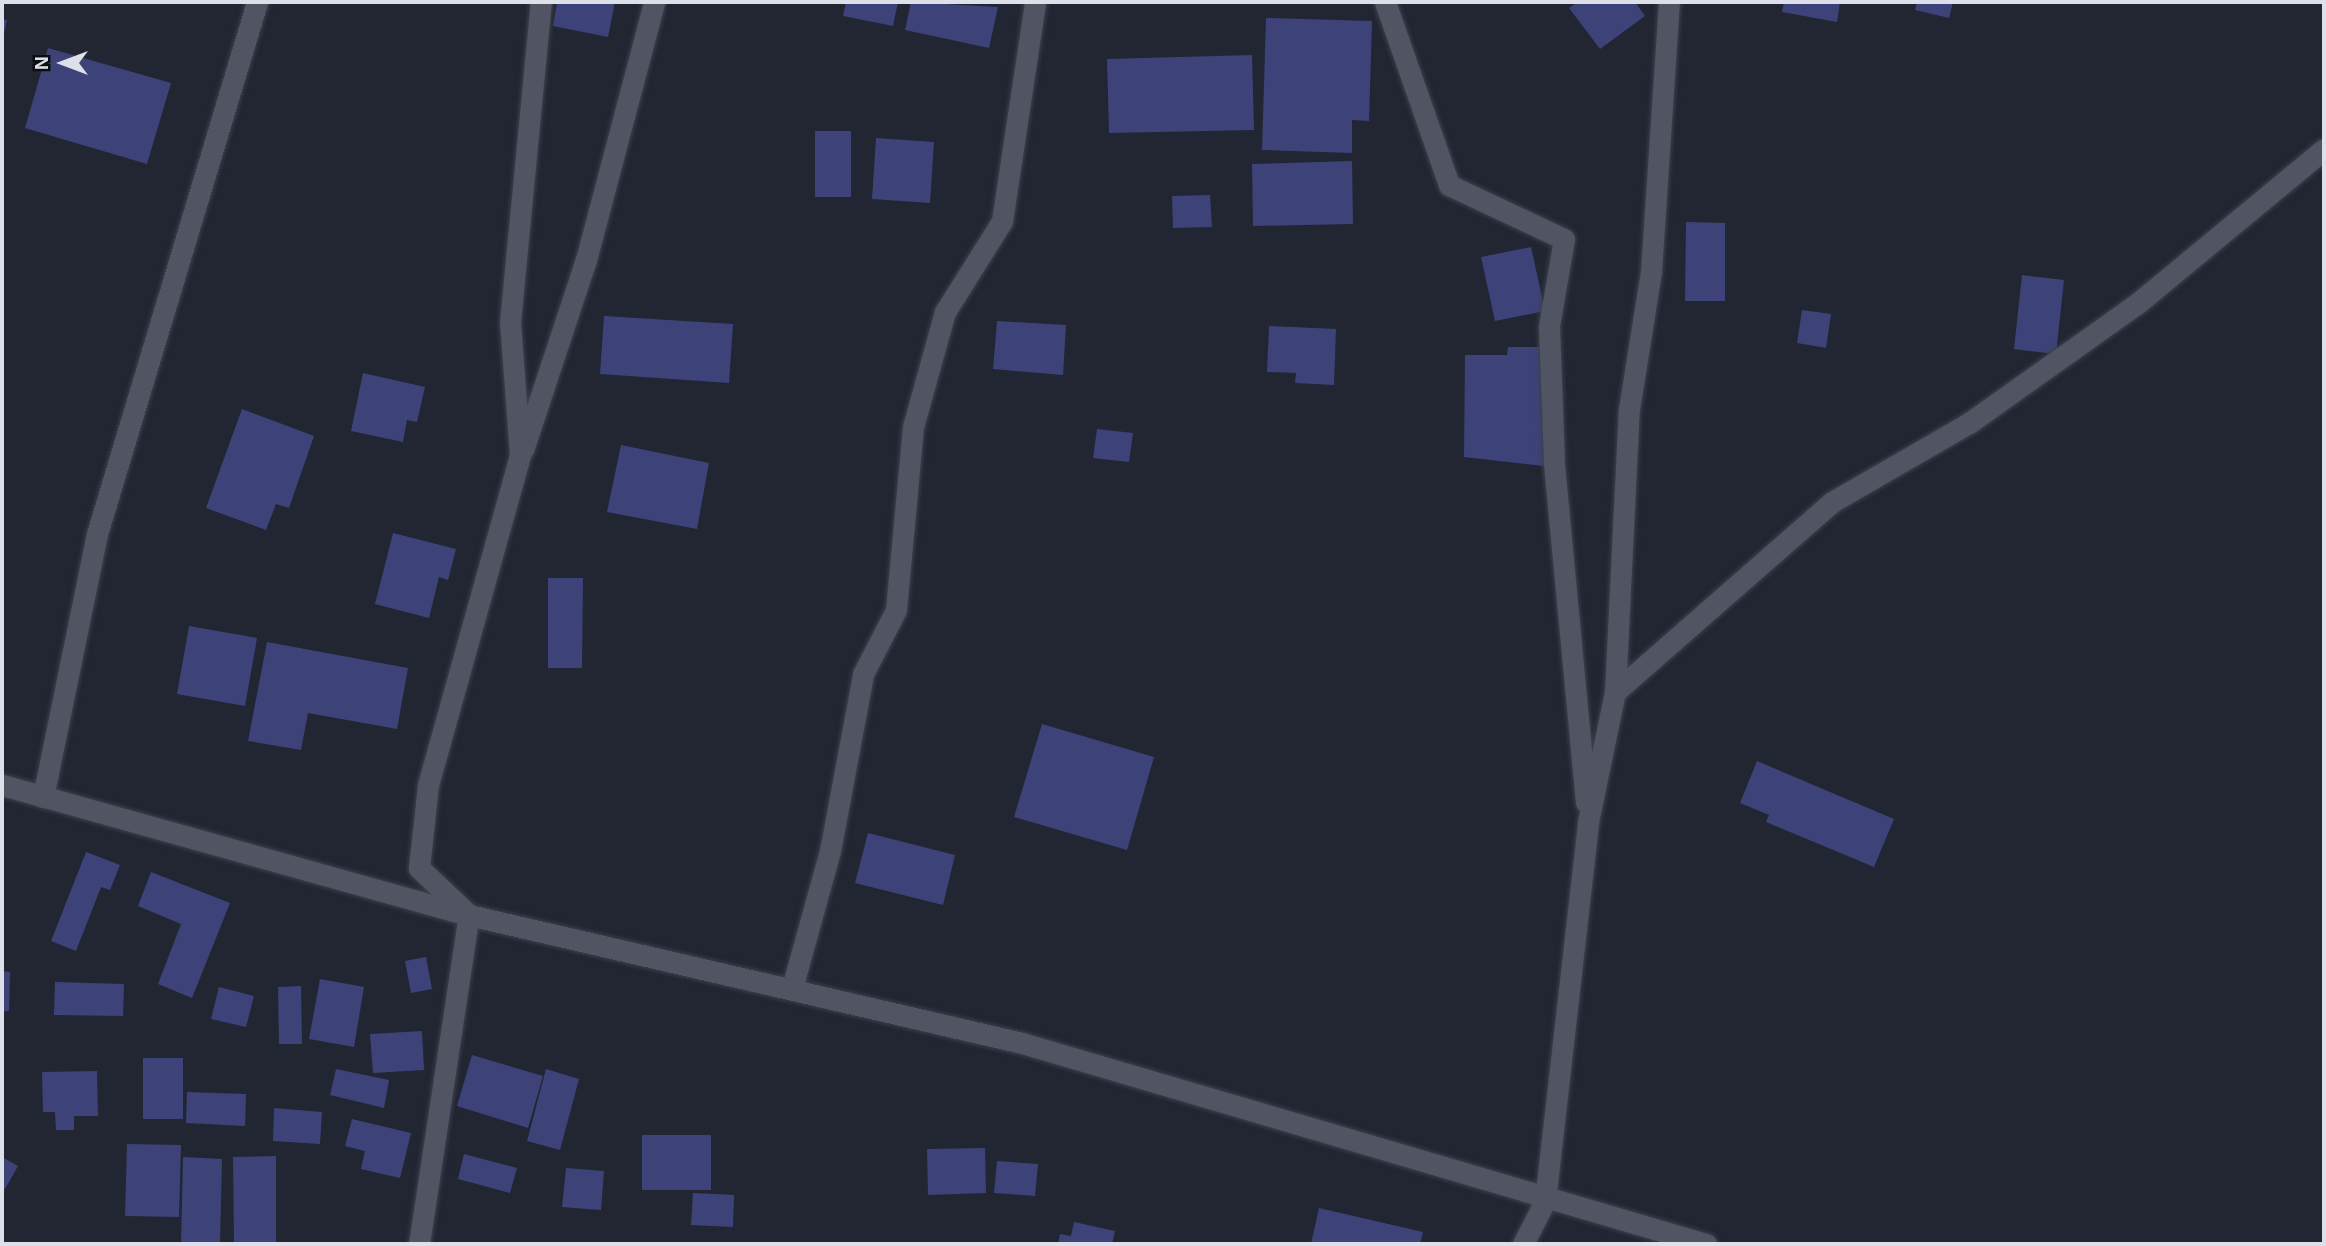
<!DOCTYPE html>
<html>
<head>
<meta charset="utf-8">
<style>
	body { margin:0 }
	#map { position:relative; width:2326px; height:1246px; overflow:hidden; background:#222532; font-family:Helvetica,sans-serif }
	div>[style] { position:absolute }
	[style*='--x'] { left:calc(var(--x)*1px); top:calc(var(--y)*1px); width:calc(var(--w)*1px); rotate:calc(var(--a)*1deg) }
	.building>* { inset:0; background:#3d4378 }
	.roads { filter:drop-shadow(0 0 2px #3e404c) drop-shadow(0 0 2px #3e404c) }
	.minor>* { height:21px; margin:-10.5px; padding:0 10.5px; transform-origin:10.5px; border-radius:10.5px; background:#515463 }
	span { translate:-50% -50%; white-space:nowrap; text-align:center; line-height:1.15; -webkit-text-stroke:6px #0d0e14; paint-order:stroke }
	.frame { position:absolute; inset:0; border:4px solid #dee0e9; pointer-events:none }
	.north { position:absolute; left:28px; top:28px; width:70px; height:70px; -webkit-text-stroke:5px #0d0e14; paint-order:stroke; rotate:270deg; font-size:19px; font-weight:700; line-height:28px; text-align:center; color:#dee0e9 }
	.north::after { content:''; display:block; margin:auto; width:24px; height:32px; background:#dee0e9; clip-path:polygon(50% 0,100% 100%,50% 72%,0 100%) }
</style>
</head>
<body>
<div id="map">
	<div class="building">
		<i style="clip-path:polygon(557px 2px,615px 2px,608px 37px,553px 26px)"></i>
		<i style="clip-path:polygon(846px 2px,898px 2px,893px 26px,843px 16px)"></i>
		<i style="clip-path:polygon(911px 2px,998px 7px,989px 48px,905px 30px)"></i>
		<i style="clip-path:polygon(1578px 2px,1635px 2px,1645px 16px,1600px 49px,1569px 8px)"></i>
		<i style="clip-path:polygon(1784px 2px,1840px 2px,1837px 22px,1782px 12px)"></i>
		<i style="clip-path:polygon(1917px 2px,1953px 2px,1949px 18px,1915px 10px)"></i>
		<i style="clip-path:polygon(1266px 18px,1372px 21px,1369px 121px,1352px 120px,1352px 153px,1262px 150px)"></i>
		<i style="clip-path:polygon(2px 19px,7px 20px,3px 38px,2px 38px)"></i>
		<i style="clip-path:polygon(48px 48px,171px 83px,147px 164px,25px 128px)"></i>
		<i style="clip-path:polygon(1252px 55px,1254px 130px,1109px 133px,1107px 59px)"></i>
		<i style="clip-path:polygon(815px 131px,851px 131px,851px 197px,815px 197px)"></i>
		<i style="clip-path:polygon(876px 138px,934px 142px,930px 203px,872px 199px)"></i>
		<i style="clip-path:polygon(1352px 161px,1353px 224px,1253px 226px,1252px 164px)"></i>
		<i style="clip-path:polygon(1210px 195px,1212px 227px,1173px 228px,1172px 196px)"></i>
		<i style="clip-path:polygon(1686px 222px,1725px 223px,1725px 301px,1685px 301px)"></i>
		<i style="clip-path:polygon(1531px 247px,1545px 311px,1495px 321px,1481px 257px)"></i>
		<i style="clip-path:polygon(2022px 275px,2064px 280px,2056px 354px,2014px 349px)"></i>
		<i style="clip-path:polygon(1802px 310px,1831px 314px,1826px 348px,1797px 343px)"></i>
		<i style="clip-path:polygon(604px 316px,733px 324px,729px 383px,600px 374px)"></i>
		<i style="clip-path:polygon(997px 321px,1066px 325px,1063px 375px,993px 369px)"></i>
		<i style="clip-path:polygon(1269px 326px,1336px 329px,1334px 385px,1295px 383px,1296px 373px,1267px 372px)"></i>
		<i style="clip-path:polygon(1508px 347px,1545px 347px,1544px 466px,1464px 457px,1465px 355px,1507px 355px)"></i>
		<i style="clip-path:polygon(363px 373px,425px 387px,417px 422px,407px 420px,403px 442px,351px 431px)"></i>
		<i style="clip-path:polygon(242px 409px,314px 436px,289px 508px,276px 504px,266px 530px,206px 508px)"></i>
		<i style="clip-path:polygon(1097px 429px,1133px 433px,1129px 462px,1093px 458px)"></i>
		<i style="clip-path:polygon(621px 445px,709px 463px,697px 529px,607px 512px)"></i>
		<i style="clip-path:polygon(393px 533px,456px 549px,448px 580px,439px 577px,429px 618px,375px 604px)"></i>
		<i style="clip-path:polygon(548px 578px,583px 578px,582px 668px,548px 668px)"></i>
		<i style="clip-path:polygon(189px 626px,257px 638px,245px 706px,177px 694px)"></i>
		<i style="clip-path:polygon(267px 642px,408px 668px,397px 729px,308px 713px,301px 750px,248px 741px)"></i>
		<i style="clip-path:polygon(1042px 724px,1154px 757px,1127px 850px,1014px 817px)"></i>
		<i style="clip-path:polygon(1757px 761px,1894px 819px,1874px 867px,1766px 822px,1769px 815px,1740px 803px)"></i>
		<i style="clip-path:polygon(868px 833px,955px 855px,943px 905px,855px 883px)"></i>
		<i style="clip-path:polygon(86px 852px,120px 865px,110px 890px,101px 887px,76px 951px,51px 941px)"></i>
		<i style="clip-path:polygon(151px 872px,230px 903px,192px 998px,158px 984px,181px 924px,138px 906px)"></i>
		<i style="clip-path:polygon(426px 957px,432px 989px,411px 993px,405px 961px)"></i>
		<i style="clip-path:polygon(2px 971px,10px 972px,9px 1011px,2px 1011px)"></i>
		<i style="clip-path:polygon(320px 979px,364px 987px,354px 1047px,309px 1039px)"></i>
		<i style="clip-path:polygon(55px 982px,124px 984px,123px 1016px,54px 1015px)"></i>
		<i style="clip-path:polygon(301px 986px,302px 1044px,279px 1044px,278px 987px)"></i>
		<i style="clip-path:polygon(219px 987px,254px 996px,246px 1027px,211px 1019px)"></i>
		<i style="clip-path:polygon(422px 1031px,424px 1070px,373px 1073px,370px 1034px)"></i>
		<i style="clip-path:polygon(472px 1055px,543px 1076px,528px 1128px,457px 1106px)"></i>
		<i style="clip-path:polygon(143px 1058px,183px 1058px,183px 1119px,143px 1119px)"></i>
		<i style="clip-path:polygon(336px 1069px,389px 1080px,384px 1108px,330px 1095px)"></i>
		<i style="clip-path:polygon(546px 1069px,579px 1079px,560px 1150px,527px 1141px)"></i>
		<i style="clip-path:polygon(97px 1071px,98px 1116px,74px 1116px,74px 1130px,56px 1130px,55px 1112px,43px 1112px,42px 1072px)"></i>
		<i style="clip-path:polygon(187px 1092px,246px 1094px,245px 1126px,186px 1123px)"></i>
		<i style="clip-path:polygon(274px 1108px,322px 1112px,320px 1144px,273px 1141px)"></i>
		<i style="clip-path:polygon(352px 1119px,411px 1133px,400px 1178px,361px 1169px,365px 1151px,345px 1146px)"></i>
		<i style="clip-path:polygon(642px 1135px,711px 1135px,711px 1190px,642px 1190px)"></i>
		<i style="clip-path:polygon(127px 1144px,181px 1145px,179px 1217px,125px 1216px)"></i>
		<i style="clip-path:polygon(985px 1148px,986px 1193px,928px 1195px,927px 1149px)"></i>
		<i style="clip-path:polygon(464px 1154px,517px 1168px,510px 1193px,458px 1179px)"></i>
		<i style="clip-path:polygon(276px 1156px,276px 1244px,234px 1244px,233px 1157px)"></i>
		<i style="clip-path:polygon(2px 1157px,18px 1166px,5px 1189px,2px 1187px)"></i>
		<i style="clip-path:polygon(183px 1157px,222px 1159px,220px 1244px,181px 1244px)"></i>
		<i style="clip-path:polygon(997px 1161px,1038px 1164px,1035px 1196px,994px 1193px)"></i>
		<i style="clip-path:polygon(566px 1168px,604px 1171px,601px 1210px,562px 1207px)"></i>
		<i style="clip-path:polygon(693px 1193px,734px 1195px,733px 1227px,691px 1225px)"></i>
		<i style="clip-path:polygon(1319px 1208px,1423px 1232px,1420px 1244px,1311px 1244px)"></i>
		<i style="clip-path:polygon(1074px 1222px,1115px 1231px,1112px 1244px,1058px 1244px,1060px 1234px,1071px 1236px)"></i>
	</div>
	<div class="roads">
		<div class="minor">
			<i style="--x:1385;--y:2;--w:194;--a:70.7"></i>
			<i style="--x:1449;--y:185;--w:127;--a:25.2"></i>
			<i style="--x:1564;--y:239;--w:88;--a:99.8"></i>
			<i style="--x:1549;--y:326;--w:138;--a:87.9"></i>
			<i style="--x:1554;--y:464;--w:340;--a:84.6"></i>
			<i style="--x:523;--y:450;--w:200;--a:-71.7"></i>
			<i style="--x:586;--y:260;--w:267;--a:-75.2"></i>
			<i style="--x:1615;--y:692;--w:288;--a:-41.2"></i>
			<i style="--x:1832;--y:502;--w:158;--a:-30"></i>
			<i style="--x:1969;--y:423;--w:207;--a:-35.4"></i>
			<i style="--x:2138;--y:303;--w:241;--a:-39.6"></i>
			<i style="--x:2;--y:785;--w:485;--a:15.6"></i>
			<i style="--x:469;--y:915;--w:568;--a:13.03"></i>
			<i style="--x:1022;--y:1043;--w:713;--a:16.38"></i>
			<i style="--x:43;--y:797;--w:268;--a:-78.4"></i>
			<i style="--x:97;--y:534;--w:556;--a:-73.26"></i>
			<i style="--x:792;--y:988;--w:142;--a:-74.5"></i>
			<i style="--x:830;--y:851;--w:180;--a:-79.4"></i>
			<i style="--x:863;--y:674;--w:72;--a:-62.7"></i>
			<i style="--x:896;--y:610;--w:184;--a:-84.7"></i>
			<i style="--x:913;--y:427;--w:119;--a:-74.5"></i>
			<i style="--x:945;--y:312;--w:107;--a:-57.9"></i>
			<i style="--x:1002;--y:221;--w:221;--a:-81.4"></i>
			<i style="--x:419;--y:1244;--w:333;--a:-81.4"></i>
			<i style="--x:469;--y:915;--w:69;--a:-136.8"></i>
			<i style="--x:419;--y:868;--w:83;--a:-83.8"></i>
			<i style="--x:428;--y:785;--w:343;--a:-74.4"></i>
			<i style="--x:520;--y:455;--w:133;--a:-94.3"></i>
			<i style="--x:510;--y:322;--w:321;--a:-84.5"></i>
			<i style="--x:1523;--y:1244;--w:48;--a:-62.9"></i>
			<i style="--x:1545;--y:1201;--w:381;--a:-83.5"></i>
			<i style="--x:1588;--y:822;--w:133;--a:-78.3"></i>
			<i style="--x:1615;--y:692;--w:283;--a:-87.2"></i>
			<i style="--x:1629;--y:409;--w:139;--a:-80.9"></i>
			<i style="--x:1651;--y:272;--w:271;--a:-86.2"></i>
		</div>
	</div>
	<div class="frame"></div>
	<div class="north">N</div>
</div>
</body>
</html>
